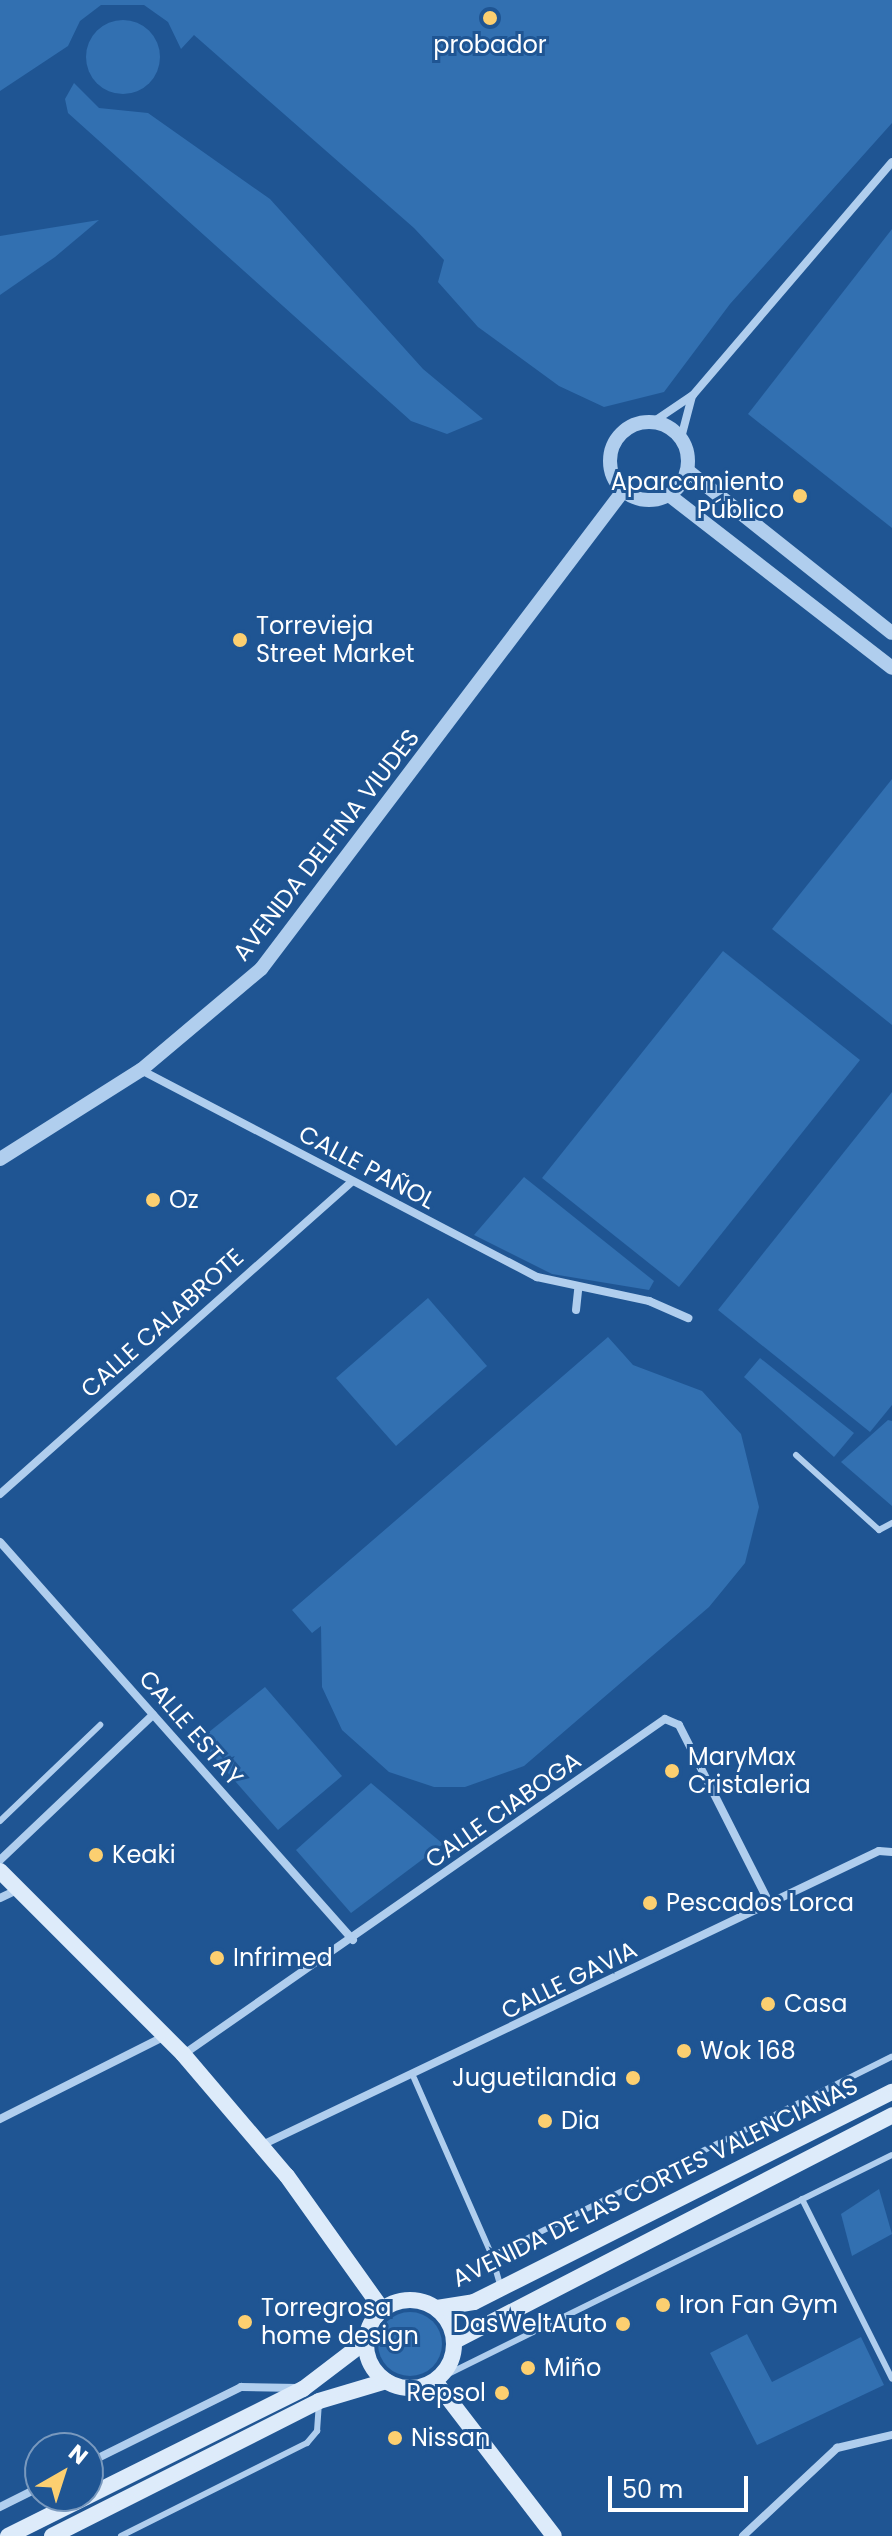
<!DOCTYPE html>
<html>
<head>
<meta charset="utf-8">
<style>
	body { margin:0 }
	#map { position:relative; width:892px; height:2536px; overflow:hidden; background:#1f5593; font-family:Poppins,sans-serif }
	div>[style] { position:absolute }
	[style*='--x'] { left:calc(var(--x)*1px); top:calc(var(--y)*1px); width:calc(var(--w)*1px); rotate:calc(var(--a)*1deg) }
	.green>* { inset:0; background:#3270b1 }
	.round { border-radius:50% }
	.service>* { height:6px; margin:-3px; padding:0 3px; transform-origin:3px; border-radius:3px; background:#b0ceee }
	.minor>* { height:8px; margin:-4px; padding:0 4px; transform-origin:4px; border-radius:4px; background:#b0ceee }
	.tertiary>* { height:14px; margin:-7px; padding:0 7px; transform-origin:7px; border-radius:7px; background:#b0ceee }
	.tertiary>.ring { margin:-7px; padding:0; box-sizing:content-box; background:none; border:14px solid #b0ceee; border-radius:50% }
	.secondary>* { height:16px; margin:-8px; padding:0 8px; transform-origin:8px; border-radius:8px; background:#ddebfa }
	.secondary>.ring { margin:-8px; padding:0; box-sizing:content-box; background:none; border:16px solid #ddebfa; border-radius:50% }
	.dots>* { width:22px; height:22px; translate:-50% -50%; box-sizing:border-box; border:4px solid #1f5593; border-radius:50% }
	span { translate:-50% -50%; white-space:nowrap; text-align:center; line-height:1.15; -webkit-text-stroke:6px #1f5593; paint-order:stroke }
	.poi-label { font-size:24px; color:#fff }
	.right { translate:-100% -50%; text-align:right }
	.left { translate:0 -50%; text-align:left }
	.street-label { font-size:24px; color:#fff }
	.north { position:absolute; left:24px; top:2432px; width:80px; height:80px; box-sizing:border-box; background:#1f5593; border:2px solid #7999be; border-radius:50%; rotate:39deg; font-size:22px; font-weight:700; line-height:32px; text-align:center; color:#fff }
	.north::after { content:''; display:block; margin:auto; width:28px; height:36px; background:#fccf70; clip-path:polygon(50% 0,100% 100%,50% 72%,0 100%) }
	.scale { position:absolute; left:608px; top:2476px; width:140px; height:36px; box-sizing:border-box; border:4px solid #fff; border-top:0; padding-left:10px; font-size:24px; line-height:28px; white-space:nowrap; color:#fff; -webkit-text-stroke:6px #1f5593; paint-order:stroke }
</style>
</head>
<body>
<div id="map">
	<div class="green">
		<i style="clip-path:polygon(0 0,892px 0,892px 123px,730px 304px,664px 392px,604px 407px,559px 386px,478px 327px,438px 282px,444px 260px,414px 228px,194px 35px,181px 49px,168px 22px,144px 5px,101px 5px,80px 21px,68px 46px,0 91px)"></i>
		<i class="round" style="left:86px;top:20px;width:74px;height:74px"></i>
		<i style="clip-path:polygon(74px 83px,99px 108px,148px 113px,270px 199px,423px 369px,483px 419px,447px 434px,411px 421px,68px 113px,65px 99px)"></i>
		<i style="clip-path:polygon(99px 220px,55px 257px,0 295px,0 236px)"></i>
		<i style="clip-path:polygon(892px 229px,892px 528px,748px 414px)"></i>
		<i style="clip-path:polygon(892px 779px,892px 1025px,772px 929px)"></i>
		<i style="clip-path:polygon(723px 951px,860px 1060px,679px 1287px,542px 1178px)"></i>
		<i style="clip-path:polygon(892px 1092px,892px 1405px,870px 1432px,718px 1310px)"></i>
		<i style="clip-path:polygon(524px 1177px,654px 1281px,649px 1290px,552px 1274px,474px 1235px)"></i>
		<i style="clip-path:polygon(428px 1298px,487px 1366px,396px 1446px,336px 1378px)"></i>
		<i style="clip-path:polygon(608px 1337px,633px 1365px,702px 1391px,741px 1434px,759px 1507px,745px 1563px,709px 1607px,524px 1766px,465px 1787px,434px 1787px,389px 1772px,342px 1730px,322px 1687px,321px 1626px,312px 1633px,292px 1610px)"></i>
		<i style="clip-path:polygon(760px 1358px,854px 1433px,834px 1457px,744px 1377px)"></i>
		<i style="clip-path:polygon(888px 1420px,892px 1421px,892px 1506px,841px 1462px)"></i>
		<i style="clip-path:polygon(265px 1687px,342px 1776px,278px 1830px,199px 1740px)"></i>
		<i style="clip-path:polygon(371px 1783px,443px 1844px,351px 1913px,296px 1850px)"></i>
		<i style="clip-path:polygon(879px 2189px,892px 2234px,852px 2256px,841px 2214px)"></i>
		<i class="round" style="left:378px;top:2312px;width:64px;height:64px"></i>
		<i style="clip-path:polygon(747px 2334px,772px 2382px,861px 2337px,884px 2385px,757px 2445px,710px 2353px)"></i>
	</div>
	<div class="service">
		<i style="--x:796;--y:1455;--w:112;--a:42.1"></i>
		<i style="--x:879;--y:1530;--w:15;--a:-28"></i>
		<i style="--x:0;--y:1821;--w:139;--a:-43.8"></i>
		<i style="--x:414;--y:2078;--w:194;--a:66.3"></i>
		<i style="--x:802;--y:2199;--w:201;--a:63.4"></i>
		<i style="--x:501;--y:2288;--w:33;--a:-106"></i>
		<i style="--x:492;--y:2256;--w:447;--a:-26.5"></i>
		<i style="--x:440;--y:2378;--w:504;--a:-26.26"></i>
		<i style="--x:121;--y:2536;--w:208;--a:-26.6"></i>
		<i style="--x:307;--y:2443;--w:16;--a:-50"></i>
		<i style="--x:317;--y:2431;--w:28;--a:-86"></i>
	</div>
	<div class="minor">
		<i style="--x:653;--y:422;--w:48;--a:-34"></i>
		<i style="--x:693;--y:395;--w:306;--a:-49.5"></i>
		<i style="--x:681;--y:438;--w:43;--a:-75.3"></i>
		<i style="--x:141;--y:1070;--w:447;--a:27.6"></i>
		<i style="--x:537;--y:1277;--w:115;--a:12.1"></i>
		<i style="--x:649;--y:1301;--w:43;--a:23.6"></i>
		<i style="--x:576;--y:1310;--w:20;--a:-84"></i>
		<i style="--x:0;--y:1494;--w:470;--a:-41.6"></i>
		<i style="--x:0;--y:1542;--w:532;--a:48.43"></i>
		<i style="--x:0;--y:1860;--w:211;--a:-43.5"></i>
		<i style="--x:0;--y:1898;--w:19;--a:-25"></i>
		<i style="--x:184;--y:2054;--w:586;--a:-34.86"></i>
		<i style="--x:665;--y:1719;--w:15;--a:23"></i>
		<i style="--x:679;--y:1725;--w:201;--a:63.1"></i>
		<i style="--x:0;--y:2119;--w:185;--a:-26.7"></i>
		<i style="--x:262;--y:2145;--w:683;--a:-25.48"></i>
		<i style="--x:879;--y:1851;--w:13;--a:4"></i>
		<i style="--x:88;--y:2463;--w:171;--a:-26.4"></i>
		<i style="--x:241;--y:2387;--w:57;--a:1"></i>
		<i style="--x:0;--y:2507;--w:45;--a:-26.6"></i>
		<i style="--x:743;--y:2536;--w:129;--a:-43.1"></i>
		<i style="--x:837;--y:2448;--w:57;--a:-13.3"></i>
	</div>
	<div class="tertiary">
		<i class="ring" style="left:610px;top:422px;width:64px;height:64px"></i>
		<i style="--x:688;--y:471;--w:260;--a:38.5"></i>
		<i style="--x:669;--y:495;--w:282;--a:37.8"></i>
		<i style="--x:0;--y:1159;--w:167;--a:-32.3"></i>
		<i style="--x:141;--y:1070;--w:157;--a:-40.1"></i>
		<i style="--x:261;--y:969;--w:600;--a:-52.86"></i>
	</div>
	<div class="secondary">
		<i style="--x:0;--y:1871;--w:259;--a:45"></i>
		<i style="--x:183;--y:2054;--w:160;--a:49.6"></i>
		<i style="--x:287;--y:2176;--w:163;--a:54.5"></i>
		<i class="ring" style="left:366px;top:2300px;width:72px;height:72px"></i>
		<i style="--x:437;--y:2308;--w:37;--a:-9"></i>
		<i style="--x:474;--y:2302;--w:468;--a:-26.7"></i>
		<i style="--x:455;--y:2341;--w:492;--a:-27.3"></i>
		<i style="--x:435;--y:2381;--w:195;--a:52.5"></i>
		<i style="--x:8;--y:2536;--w:330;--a:-26.5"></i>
		<i style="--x:303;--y:2389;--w:79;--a:-37.3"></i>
		<i style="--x:52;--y:2536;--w:299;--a:-26.8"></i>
		<i style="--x:319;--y:2401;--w:70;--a:-16.6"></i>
	</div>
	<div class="dots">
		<i style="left:490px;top:18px;background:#fccf70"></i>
		<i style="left:800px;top:496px;background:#fccf70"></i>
		<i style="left:240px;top:640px;background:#fccf70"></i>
		<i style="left:153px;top:1200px;background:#fccf70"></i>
		<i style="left:672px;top:1771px;background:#fccf70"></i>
		<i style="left:96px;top:1855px;background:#fccf70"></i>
		<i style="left:650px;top:1903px;background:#fccf70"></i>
		<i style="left:217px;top:1958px;background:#fccf70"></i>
		<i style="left:768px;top:2004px;background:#fccf70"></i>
		<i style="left:684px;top:2051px;background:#fccf70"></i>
		<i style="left:633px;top:2078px;background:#fccf70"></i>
		<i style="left:545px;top:2121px;background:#fccf70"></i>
		<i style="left:663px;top:2305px;background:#fccf70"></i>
		<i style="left:245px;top:2322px;background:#fccf70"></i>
		<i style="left:623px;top:2324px;background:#fccf70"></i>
		<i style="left:528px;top:2368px;background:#fccf70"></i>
		<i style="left:502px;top:2393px;background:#fccf70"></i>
		<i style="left:395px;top:2438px;background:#fccf70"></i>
	</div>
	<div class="poi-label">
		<span style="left:490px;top:45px">probador</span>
		<span class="right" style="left:784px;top:496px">Aparcamiento<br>Público</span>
		<span class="left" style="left:256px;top:640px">Torrevieja<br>Street Market</span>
		<span class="left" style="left:169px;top:1200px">Oz</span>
		<span class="left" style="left:688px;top:1771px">MaryMax<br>Cristaleria</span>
		<span class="left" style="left:112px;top:1855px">Keaki</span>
		<span class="left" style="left:666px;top:1903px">Pescados Lorca</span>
		<span class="left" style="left:233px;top:1958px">Infrimed</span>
		<span class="left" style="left:784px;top:2004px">Casa</span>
		<span class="left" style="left:700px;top:2051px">Wok 168</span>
		<span class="right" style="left:617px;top:2078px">Juguetilandia</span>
		<span class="left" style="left:561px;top:2121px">Dia</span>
		<span class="left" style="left:679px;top:2305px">Iron Fan Gym</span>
		<span class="left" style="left:261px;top:2322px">Torregrosa<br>home design</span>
		<span class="right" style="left:607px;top:2324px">DasWeltAuto</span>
		<span class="left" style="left:544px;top:2368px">Miño</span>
		<span class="right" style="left:486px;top:2393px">Repsol</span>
		<span class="left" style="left:411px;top:2438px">Nissan</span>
	</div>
	<div class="street-label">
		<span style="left:326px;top:845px;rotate:-52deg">AVENIDA DELFINA VIUDES</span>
		<span style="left:367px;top:1167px;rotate:28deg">CALLE PAÑOL</span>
		<span style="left:162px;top:1323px;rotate:-42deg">CALLE CALABROTE</span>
		<span style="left:191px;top:1728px;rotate:49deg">CALLE ESTAY</span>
		<span style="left:503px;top:1810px;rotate:-35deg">CALLE CIABOGA</span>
		<span style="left:569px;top:1980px;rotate:-26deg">CALLE GAVIA</span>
		<span style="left:655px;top:2182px;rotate:-26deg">AVENIDA DE LAS CORTES VALENCIANAS</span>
	</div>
	<div class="north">N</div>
	<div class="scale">50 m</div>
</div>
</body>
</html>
